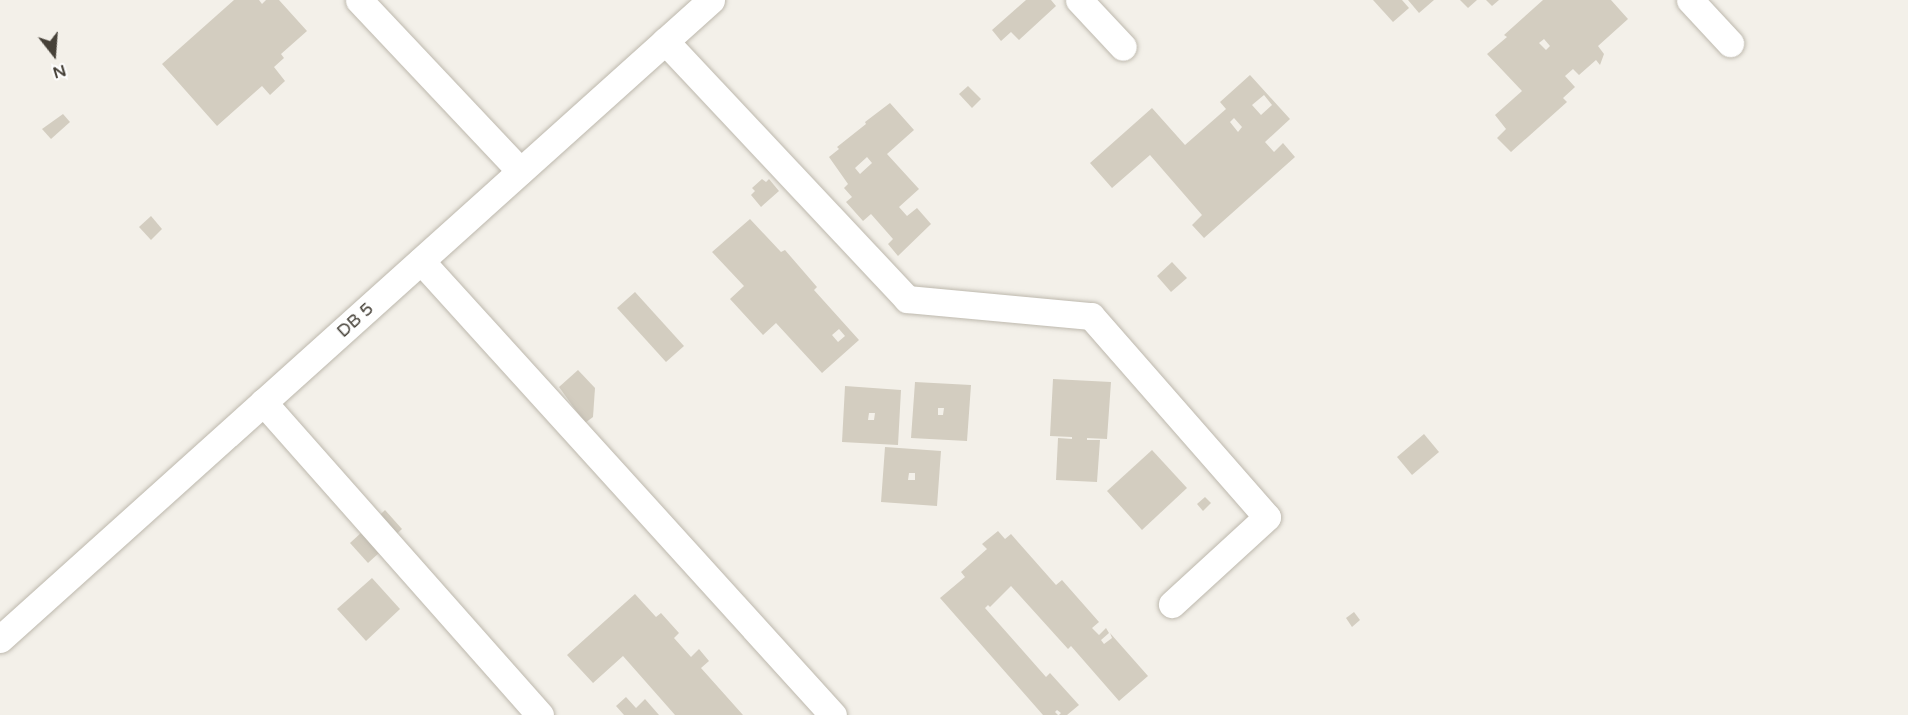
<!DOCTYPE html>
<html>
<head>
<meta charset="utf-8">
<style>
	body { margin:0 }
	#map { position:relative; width:1908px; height:715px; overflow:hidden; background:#f3f0e9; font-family:"Varela Round",sans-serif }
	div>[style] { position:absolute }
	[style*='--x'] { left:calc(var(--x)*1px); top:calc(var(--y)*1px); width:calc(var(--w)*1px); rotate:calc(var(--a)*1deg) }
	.building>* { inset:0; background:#d3cdc0 }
	.roads { filter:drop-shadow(0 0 2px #bdb8ad) drop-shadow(0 0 2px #bdb8ad) }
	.minor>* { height:27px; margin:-13.5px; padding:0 13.5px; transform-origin:13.5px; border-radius:13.5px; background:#fff }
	span { translate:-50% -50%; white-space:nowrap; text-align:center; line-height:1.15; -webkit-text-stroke:6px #fff; paint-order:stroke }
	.street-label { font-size:18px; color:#464138 }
	.north { position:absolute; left:24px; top:24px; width:60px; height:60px; -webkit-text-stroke:4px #fff; paint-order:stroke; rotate:163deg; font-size:16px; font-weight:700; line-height:24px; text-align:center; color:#464138 }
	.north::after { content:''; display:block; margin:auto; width:21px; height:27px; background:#464138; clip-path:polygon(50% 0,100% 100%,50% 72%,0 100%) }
</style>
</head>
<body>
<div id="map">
	<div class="building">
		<i style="clip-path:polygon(234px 0,259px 0,262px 4px,266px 0,279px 0,307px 31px,281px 54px,284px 58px,274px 67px,285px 81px,270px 95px,262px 86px,217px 126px,162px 64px)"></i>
		<i style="clip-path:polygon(1026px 0,1051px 0,1056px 6px,1019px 40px,1011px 32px,1001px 41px,992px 30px)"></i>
		<i style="clip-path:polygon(1373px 0,1402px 0,1409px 8px,1393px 22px)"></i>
		<i style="clip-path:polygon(1408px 0,1434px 0,1419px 13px)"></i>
		<i style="clip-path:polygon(1460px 0,1477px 0,1468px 8px)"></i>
		<i style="clip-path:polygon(1486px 0,1499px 0,1492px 6px)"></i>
		<i style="clip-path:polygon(evenodd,1543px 0,1611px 0,1628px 19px,1598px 46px,1604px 54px,1600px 65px,1596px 60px,1579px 75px,1573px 69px,1565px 76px,1575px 87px,1563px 98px,1567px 102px,1511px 152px,1497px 138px,1506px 129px,1495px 115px,1522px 91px,1487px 54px,1507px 37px,1504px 35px,1543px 0,1544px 39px,1550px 46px,1546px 50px,1539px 43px,1544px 39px)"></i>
		<i style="clip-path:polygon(evenodd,1250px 75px,1290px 119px,1265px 142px,1274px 152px,1283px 143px,1295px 157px,1204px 238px,1192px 225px,1202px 215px,1150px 155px,1112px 188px,1090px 163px,1152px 108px,1185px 145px,1226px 109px,1220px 102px,1250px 75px,1264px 95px,1272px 105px,1261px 115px,1252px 105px,1264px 95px,1250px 75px,1234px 118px,1242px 127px,1238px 132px,1230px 122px,1234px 118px)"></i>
		<i style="clip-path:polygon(968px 86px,981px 99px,972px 108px,959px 94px)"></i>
		<i style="clip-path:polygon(evenodd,890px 103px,914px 130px,887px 154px,919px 189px,899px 207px,907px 216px,917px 208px,931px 224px,898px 256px,888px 244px,893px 239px,871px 214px,863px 221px,846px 202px,852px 197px,844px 188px,848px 184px,829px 157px,839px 149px,837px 147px,866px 124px,865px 122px,890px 103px,867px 157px,872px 163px,860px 174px,855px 168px,867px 157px)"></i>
		<i style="clip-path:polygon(63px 114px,70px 122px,51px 139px,42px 129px)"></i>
		<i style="clip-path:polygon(762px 179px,766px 182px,769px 179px,779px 191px,761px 207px,751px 195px,755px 191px,752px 188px)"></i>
		<i style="clip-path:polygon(151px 216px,162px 229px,151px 240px,139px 227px)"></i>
		<i style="clip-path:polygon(evenodd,750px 219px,781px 252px,785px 250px,817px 287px,814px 290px,859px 340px,822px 373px,776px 323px,763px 335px,730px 299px,744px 286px,712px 252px,750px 219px,839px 329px,845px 336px,838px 342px,832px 335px,839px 329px)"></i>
		<i style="clip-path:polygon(1172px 262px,1187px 278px,1171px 292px,1157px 276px)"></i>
		<i style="clip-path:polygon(635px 292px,684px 346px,666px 362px,617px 308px)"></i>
		<i style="clip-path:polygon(578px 370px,595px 388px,593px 417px,585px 423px,559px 387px)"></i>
		<i style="clip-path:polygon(1053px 379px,1111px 382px,1107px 439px,1087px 438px,1087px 440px,1100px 440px,1097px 482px,1056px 480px,1058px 438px,1072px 439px,1072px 437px,1050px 436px)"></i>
		<i style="clip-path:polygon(evenodd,915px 382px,971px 385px,967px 441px,911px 438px,915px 382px,938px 408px,944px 408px,943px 415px,938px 415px,938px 408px)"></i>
		<i style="clip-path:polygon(evenodd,845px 386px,901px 390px,898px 445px,842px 442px,845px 386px,869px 413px,875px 413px,874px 420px,868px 420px,869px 413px)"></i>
		<i style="clip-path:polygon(1424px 434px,1439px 452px,1412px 475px,1397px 457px)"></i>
		<i style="clip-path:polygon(evenodd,885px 447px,941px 451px,937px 506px,881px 502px,885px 447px,909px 473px,915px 473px,915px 480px,908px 480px,909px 473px)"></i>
		<i style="clip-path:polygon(1152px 450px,1187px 488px,1142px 530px,1107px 491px)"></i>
		<i style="clip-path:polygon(1205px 497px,1211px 503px,1203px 511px,1197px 504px)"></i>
		<i style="clip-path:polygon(385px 510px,402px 529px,390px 540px,373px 522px)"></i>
		<i style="clip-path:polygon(998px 531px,1005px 539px,1011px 534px,1056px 585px,1062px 580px,1099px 622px,1092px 628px,1099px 635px,1106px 628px,1109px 633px,1101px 640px,1104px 644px,1112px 638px,1110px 633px,1148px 676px,1119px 701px,1071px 646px,1068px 649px,1011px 586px,990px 607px,988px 605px,985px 608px,1046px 677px,1050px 673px,1079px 705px,1067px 715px,1059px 715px,1061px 713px,1057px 710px,1055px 712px,1058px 715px,1043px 715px,940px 598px,965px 577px,961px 572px,987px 549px,982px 544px)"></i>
		<i style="clip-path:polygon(362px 532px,380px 552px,368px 563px,350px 543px)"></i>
		<i style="clip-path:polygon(372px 578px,400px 609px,366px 641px,337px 609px)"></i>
		<i style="clip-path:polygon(635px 594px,656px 617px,661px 613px,679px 633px,674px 638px,691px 657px,699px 649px,709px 661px,701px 668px,743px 715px,675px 715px,623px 656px,593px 683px,567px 655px)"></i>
		<i style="clip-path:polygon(1354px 612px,1360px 620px,1352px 627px,1346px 618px)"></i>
		<i style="clip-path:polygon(626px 697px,636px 708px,645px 699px,659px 715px,624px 715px,616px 706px)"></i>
	</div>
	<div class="roads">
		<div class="minor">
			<i style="--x:359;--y:0;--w:235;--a:46.7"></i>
			<i style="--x:1079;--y:0;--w:64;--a:46.9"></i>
			<i style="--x:1690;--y:0;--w:59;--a:47.1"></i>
			<i style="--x:665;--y:41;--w:354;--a:46.8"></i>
			<i style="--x:907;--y:299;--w:185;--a:5.3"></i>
			<i style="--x:1091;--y:316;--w:267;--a:48.8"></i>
			<i style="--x:1267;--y:517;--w:129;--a:137.5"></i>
			<i style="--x:421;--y:261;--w:613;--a:47.78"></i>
			<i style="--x:263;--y:402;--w:418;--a:48.5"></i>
			<i style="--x:0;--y:639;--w:956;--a:-41.95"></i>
		</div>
	</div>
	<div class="street-label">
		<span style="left:355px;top:320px;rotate:-42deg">DB 5</span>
	</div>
	<div class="north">N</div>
</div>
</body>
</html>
